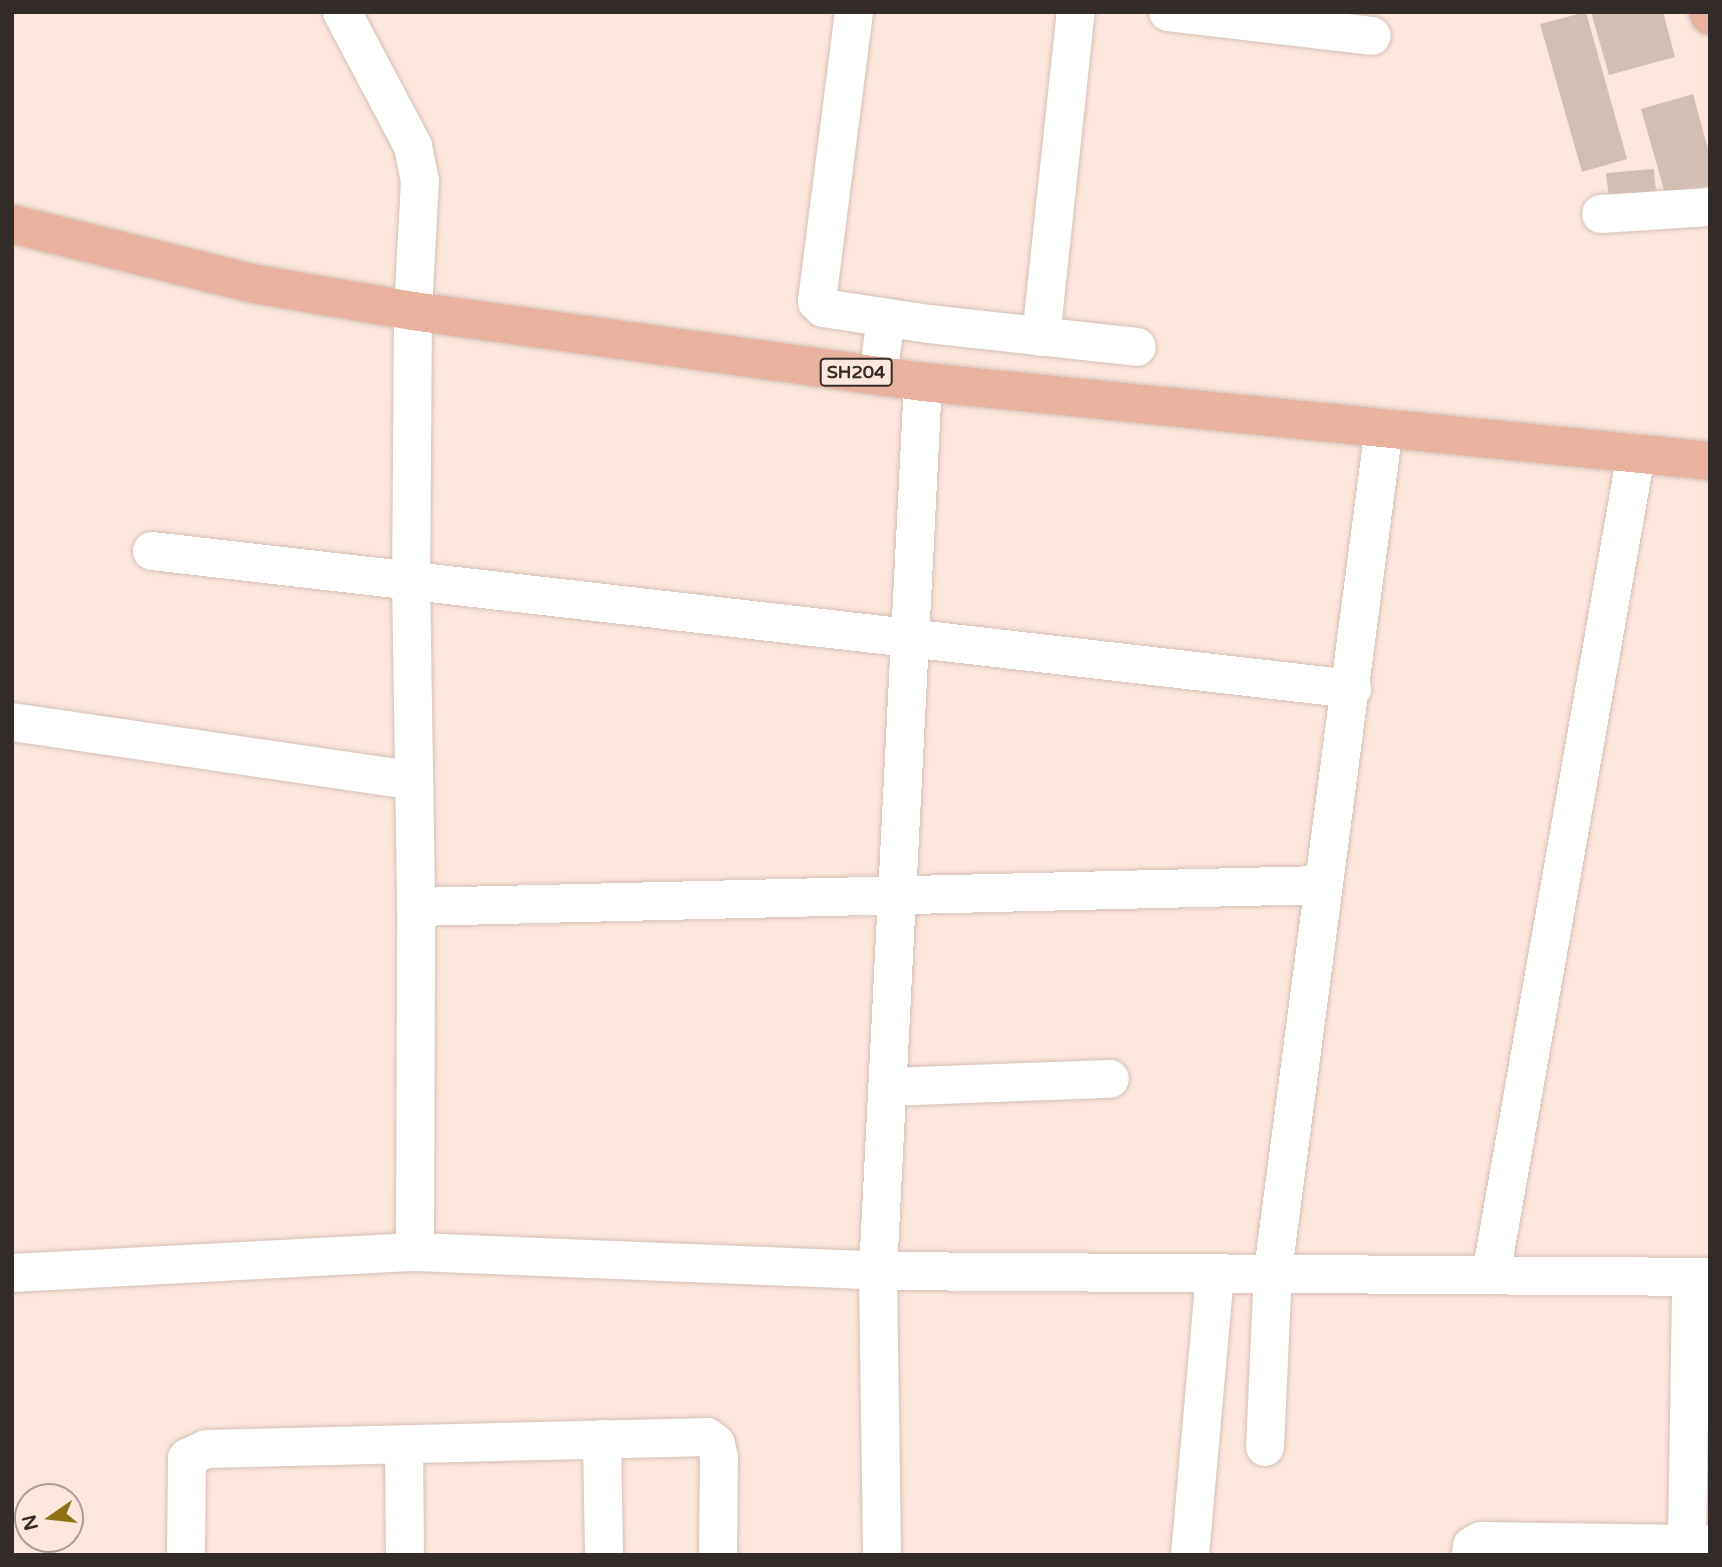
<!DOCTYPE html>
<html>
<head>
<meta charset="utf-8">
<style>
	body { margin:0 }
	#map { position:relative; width:1722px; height:1567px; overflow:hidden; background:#fde7dd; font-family:"Varela Round",sans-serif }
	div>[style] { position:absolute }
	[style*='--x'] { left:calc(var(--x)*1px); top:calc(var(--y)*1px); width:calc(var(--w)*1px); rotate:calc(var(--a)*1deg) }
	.building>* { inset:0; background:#d2beb4 }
	.roads { filter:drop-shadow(0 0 2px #d4c0b5) drop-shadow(0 0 2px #d4c0b5) }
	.minor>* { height:38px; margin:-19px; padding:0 19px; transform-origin:19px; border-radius:19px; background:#fff }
	.major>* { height:38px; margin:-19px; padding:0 19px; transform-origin:19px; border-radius:19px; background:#e9b29f }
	span { translate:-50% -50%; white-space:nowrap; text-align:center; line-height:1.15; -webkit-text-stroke:6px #fde7dd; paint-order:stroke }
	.shield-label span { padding:2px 5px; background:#fde7dd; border:2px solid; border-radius:5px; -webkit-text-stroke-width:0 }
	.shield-label { font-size:18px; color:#332b27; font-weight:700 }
	.frame { position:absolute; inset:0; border:14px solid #332b27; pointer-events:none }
	.north { position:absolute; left:14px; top:1483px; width:70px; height:70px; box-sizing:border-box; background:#fde7dd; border:2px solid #ac9c94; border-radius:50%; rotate:256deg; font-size:19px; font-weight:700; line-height:28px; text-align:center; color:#332b27 }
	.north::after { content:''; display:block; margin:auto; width:24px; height:32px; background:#8c7215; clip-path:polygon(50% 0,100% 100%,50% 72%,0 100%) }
</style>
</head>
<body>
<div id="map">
	<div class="building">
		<i style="clip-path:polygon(1586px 12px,1627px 159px,1582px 172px,1540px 24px)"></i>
		<i style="clip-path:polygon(1591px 12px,1663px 12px,1675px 57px,1609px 75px)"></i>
		<i style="clip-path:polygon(1693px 94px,1710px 156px,1710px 185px,1666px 197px,1641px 109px)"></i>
		<i style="clip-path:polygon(1654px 169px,1656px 193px,1609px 198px,1606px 173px)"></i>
	</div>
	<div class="roads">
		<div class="minor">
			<i style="--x:342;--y:12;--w:152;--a:62.1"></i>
			<i style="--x:413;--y:146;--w:36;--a:79"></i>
			<i style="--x:420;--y:181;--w:130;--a:93.1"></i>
			<i style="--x:413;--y:311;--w:267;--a:90.4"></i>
			<i style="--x:411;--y:578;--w:329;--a:89.1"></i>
			<i style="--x:854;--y:12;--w:292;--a:97.3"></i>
			<i style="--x:817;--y:302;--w:8;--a:45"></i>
			<i style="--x:823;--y:308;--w:107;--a:8.6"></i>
			<i style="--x:929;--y:324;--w:209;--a:6.3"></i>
			<i style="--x:1168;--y:12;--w:205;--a:6.7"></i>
			<i style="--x:1601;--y:214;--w:109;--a:-3.7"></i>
			<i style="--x:1041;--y:337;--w:327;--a:-83.9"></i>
			<i style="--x:878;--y:375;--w:58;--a:-82"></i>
			<i style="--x:152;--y:551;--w:1208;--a:6.56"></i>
			<i style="--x:12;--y:722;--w:406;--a:8.3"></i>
			<i style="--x:887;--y:1087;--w:223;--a:-2.1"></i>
			<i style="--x:415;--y:1252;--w:345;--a:-89.8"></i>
			<i style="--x:416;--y:907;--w:907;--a:-1.39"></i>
			<i style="--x:12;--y:1273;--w:404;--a:-3"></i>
			<i style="--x:415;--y:1252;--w:463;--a:2.3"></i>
			<i style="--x:878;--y:1271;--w:832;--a:0.41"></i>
			<i style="--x:1491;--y:1275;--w:834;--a:-79.98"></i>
			<i style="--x:602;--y:1439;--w:116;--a:89"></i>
			<i style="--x:404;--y:1444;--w:111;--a:89.5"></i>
			<i style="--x:1265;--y:1447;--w:176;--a:-87.4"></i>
			<i style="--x:1273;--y:1271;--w:850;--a:-82.5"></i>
			<i style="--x:1687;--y:1545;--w:268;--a:-89.1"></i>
			<i style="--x:186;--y:1555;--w:97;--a:-89.4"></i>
			<i style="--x:187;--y:1458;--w:21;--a:-25"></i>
			<i style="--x:206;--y:1449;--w:501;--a:-1.37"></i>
			<i style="--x:707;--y:1437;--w:11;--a:38"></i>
			<i style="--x:716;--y:1444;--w:14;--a:78"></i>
			<i style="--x:719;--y:1458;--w:97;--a:90.6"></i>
			<i style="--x:882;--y:1555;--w:284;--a:-90.8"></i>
			<i style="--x:878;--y:1271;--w:890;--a:-87.1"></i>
			<i style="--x:1190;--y:1555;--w:283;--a:-84.9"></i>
			<i style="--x:1471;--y:1555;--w:9;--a:-84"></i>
			<i style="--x:1472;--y:1546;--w:10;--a:-29"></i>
			<i style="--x:1481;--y:1541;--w:229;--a:0.8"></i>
		</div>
		<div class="major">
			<i style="--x:1708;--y:12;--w:4;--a:63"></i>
			<i style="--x:12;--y:224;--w:250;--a:13.9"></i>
			<i style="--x:255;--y:284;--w:160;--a:9.7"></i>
			<i style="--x:413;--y:311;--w:515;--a:7.93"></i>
			<i style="--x:923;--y:382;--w:791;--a:5.73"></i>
		</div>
	</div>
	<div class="shield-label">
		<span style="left:856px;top:372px">SH204</span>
	</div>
	<div class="frame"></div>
	<div class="north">N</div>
</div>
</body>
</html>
